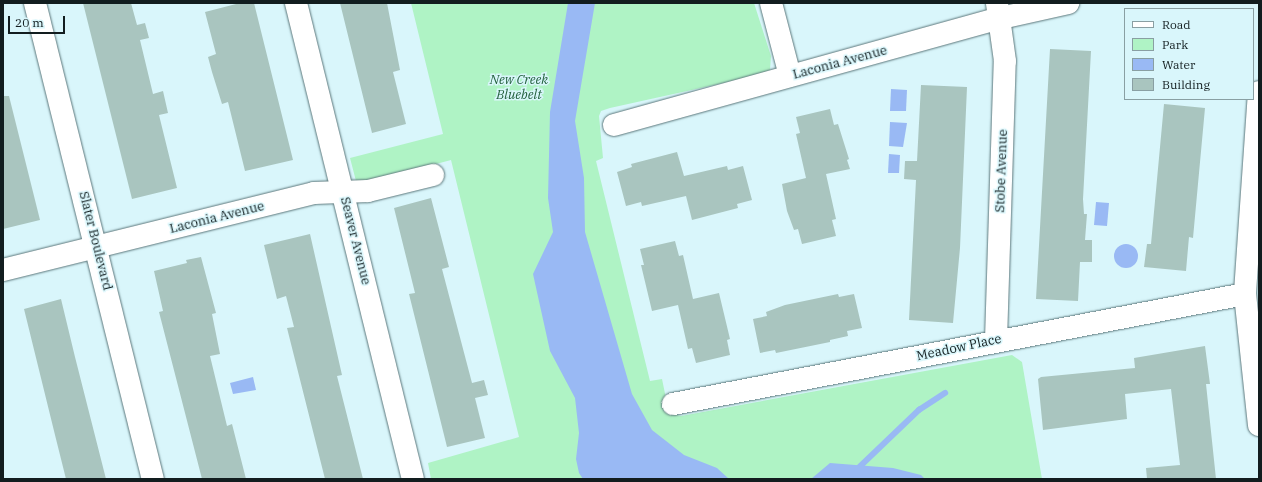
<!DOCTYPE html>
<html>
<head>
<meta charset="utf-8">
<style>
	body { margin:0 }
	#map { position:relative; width:1262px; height:482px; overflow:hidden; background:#d9f6fb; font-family:"IBM Plex Serif",serif }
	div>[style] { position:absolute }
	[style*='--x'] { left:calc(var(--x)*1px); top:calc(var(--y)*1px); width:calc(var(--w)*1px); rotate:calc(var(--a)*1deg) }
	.green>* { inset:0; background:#aff3c5 }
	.water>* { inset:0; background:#99b9f4 }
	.round { border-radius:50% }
	.stream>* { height:5.5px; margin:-2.75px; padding:0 2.75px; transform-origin:2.75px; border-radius:2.75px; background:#99b9f4 }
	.building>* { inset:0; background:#a9c5bf }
	.roads { filter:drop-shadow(0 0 1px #5c777b) drop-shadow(0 0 1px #5c777b) }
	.street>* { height:22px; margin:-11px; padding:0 11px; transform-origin:11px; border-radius:11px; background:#fff }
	span { translate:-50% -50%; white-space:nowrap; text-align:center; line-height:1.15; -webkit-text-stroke:3px #d9f6fb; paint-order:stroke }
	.street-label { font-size:13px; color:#121d1f }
	.park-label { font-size:13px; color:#23613d; font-style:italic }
	.frame { position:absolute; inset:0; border:4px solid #121d1f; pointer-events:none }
	.legend { position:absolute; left:1124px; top:8px; width:130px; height:92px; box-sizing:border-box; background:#d9f6fb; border:1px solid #899fa3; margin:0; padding:5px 7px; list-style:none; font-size:12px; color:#121d1f }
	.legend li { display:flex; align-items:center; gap:8px; height:20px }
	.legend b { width:20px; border:1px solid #899fa3 }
	.scale { position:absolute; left:8px; top:16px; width:57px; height:18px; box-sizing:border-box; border:2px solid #121d1f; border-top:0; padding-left:5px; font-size:12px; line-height:14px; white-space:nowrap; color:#121d1f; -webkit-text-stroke:3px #d9f6fb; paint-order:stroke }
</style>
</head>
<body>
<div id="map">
	<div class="green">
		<i style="clip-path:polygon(411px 3px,754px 3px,771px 56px,770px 70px,755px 76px,610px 108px,601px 111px,599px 116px,603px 158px,596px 161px,650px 381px,662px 379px,669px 413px,681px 416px,1012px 355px,1022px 362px,1042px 479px,431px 479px,428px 463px,519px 437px,451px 160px,361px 184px,356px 181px,350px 158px,443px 134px)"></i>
	</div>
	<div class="water">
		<i style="clip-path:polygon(568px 3px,595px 3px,575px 121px,584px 178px,585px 232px,632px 394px,652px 430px,684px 455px,717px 468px,729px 479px,583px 479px,579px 473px,576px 459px,579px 433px,575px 398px,550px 351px,533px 274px,553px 232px,548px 198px,550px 112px)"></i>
		<i style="clip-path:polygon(891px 89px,907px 90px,906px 111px,890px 111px)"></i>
		<i style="clip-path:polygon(890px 122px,907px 123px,903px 147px,889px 146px)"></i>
		<i style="clip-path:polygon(889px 154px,900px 155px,899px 173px,888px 173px)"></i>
		<i style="clip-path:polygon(1096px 202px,1109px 203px,1107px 226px,1094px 225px)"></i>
		<i class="round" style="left:1114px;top:244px;width:24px;height:24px"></i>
		<i style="clip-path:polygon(253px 377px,256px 390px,233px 394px,230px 383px)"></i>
		<i style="clip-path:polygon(830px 463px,893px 468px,921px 475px,925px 479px,811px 479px)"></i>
	</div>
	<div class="stream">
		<i style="--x:847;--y:479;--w:100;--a:-43.8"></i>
		<i style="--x:919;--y:410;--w:31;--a:-33"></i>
	</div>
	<div class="building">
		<i style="clip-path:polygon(83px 3px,131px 3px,137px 25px,145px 23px,149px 38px,140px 40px,153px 94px,163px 91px,168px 113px,159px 115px,177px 188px,132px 199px)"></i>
		<i style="clip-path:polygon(240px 3px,254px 3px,293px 160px,245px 171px,228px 102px,222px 104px,212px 72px,208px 57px,216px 54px,205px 12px)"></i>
		<i style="clip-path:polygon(340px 3px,387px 3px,400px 70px,393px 72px,406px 124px,372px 133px)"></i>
		<i style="clip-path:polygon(1050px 49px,1091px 51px,1083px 199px,1084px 214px,1087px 214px,1085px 240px,1092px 240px,1092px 262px,1080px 262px,1078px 301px,1036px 299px)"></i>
		<i style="clip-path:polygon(921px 85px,967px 87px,960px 248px,953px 323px,909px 320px,916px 180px,904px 179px,905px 161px,917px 161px)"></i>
		<i style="clip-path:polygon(3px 96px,9px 96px,40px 220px,3px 229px)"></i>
		<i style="clip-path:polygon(1164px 104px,1205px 108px,1193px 238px,1189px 237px,1186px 271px,1144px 267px,1147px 244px,1151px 244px)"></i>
		<i style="clip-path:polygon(830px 109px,834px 125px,838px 124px,849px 159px,847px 160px,850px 169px,826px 174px,836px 219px,832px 220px,836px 236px,802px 244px,798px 229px,794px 230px,787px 211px,782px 184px,806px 178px,796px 134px,800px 133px,796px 117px)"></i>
		<i style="clip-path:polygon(677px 152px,684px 176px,727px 166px,728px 170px,743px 166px,752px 200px,737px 204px,738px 208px,692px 220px,686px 196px,642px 206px,641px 202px,626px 206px,617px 172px,632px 167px,631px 164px)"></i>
		<i style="clip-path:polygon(431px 198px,449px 267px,442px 269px,472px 383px,484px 380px,488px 395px,475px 398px,485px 438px,447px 447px,409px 294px,415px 293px,394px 208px)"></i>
		<i style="clip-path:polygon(310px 234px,342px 375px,337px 376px,363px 479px,325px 479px,287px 328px,294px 327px,286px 296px,277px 299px,264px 245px)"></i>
		<i style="clip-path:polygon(675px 241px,679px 256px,683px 255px,693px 299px,719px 293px,730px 339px,727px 340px,730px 355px,696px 363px,692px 348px,688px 349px,678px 305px,652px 311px,641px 265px,644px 265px,640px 249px)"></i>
		<i style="clip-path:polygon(201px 257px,216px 313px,212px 314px,220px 354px,210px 356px,227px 426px,232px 424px,246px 479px,202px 479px,159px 312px,163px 311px,154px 271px,187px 263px,186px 260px)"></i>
		<i style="clip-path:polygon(838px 294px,839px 297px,854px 294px,862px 328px,847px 331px,848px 336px,830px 340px,830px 342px,776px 353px,775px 350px,760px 353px,753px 319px,767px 316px,766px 312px,785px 305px)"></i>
		<i style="clip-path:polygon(61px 299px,75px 357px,106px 479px,66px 479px,55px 435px,24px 309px)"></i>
		<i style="clip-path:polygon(1205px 346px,1210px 384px,1206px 384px,1216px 479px,1147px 479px,1146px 468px,1180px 465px,1171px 389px,1125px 394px,1127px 419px,1043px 430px,1038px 379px,1041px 377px,1135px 368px,1134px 358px)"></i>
	</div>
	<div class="roads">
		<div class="street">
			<i style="--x:35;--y:3;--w:490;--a:76.1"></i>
			<i style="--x:296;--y:3;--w:490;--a:76.2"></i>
			<i style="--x:771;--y:3;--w:75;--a:75.4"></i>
			<i style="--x:1259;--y:92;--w:202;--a:94"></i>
			<i style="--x:1245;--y:294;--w:132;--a:83.9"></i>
			<i style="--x:614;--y:125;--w:402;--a:-15.5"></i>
			<i style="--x:1001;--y:18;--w:69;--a:-12.6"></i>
			<i style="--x:3;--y:270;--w:320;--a:-13.9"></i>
			<i style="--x:314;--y:193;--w:54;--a:-2.1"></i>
			<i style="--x:368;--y:191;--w:67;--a:-13.8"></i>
			<i style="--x:996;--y:340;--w:279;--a:-88.2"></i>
			<i style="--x:1005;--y:61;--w:59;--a:-97.9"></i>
			<i style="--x:673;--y:404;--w:582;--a:-10.89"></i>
		</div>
	</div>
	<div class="street-label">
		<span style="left:840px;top:63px;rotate:-15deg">Laconia Avenue</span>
		<span style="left:1002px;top:171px;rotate:-88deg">Stobe Avenue</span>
		<span style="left:217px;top:218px;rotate:-14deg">Laconia Avenue</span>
		<span style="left:95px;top:241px;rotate:76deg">Slater Boulevard</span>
		<span style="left:355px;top:241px;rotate:76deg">Seaver Avenue</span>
		<span style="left:959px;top:348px;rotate:-12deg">Meadow Place</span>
	</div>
	<div class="park-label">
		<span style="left:519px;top:88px">New Creek<br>Bluebelt</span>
	</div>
	<div class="frame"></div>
	<ul class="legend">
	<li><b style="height:5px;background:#fff"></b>Road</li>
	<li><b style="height:11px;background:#aff3c5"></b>Park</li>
	<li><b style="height:11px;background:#99b9f4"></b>Water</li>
	<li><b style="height:11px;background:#a9c5bf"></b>Building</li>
	</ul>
	<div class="scale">20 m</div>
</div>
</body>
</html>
